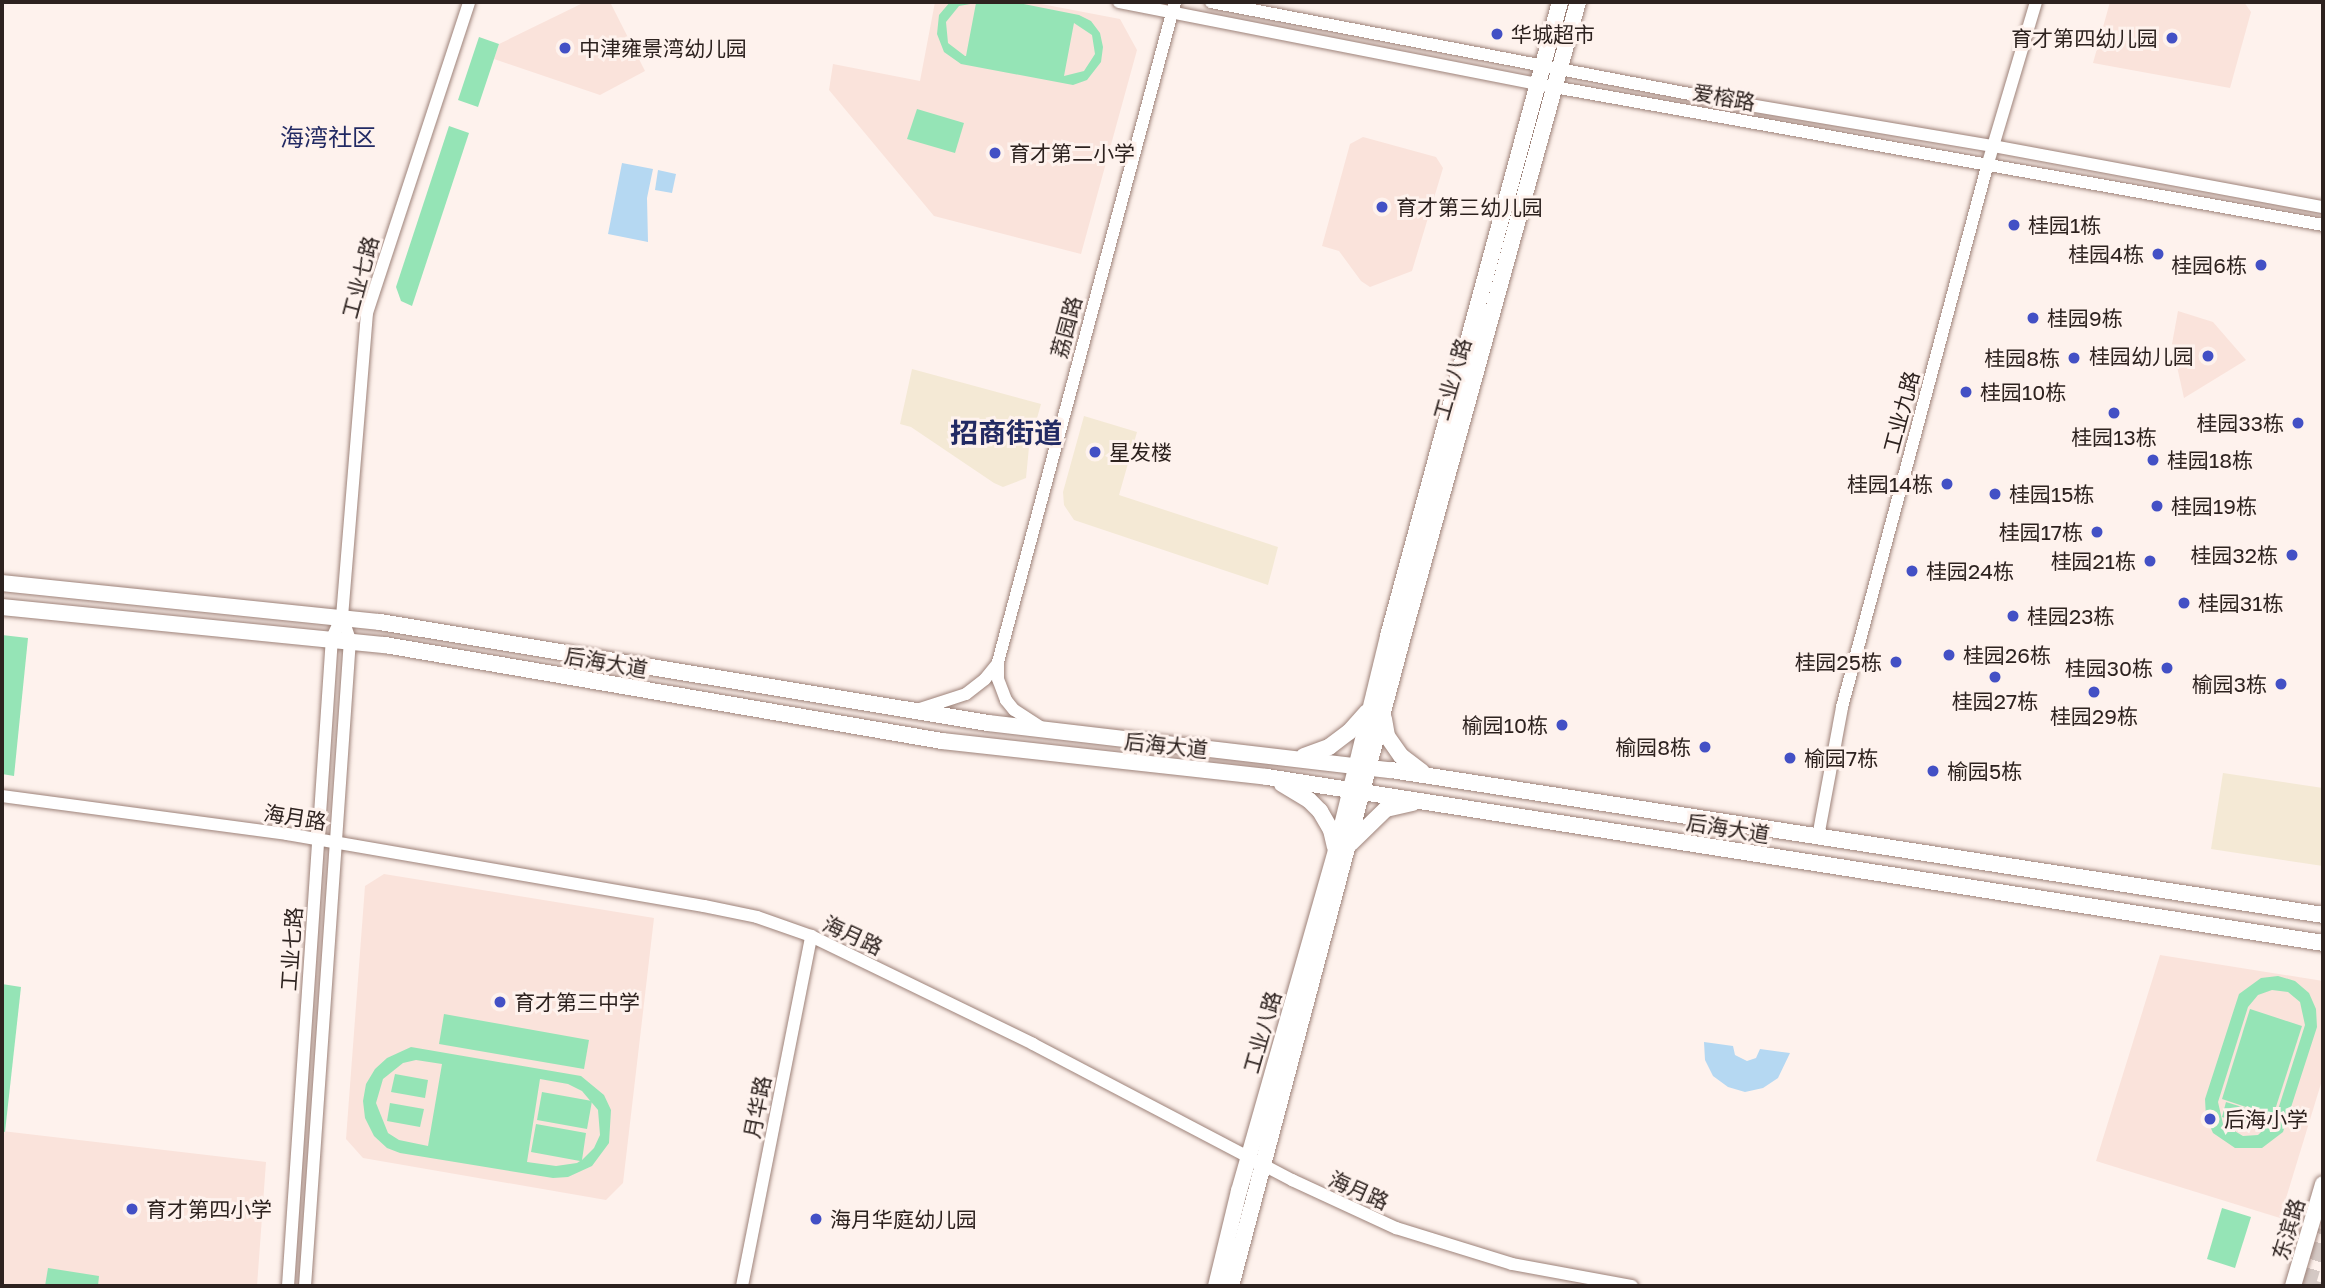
<!DOCTYPE html>
<html>
<head>
<meta charset="utf-8">
<style>
	body { margin:0 }
	#map { position:relative; width:2325px; height:1288px; overflow:hidden; background:#fef2ed; font-family:"Golos Text","Noto Sans SC",sans-serif }
	div>[style] { position:absolute }
	[style*='--x'] { left:calc(var(--x)*1px); top:calc(var(--y)*1px); width:calc(var(--w)*1px); rotate:calc(var(--a)*1deg) }
	.commercial>* { inset:0; background:#f4e9d5 }
	.built>* { inset:0; background:#fae3db }
	.green>* { inset:0; background:#95e4b6 }
	.water>* { inset:0; background:#b5d8f2 }
	.highway-tunnel>* { height:18px; margin-top:-9px; transform-origin:0; background:repeating-linear-gradient(90deg,#d4c8c4 0 18px,transparent 0 27px) }
	.roads { filter:drop-shadow(0 0 2px #9d8279) drop-shadow(0 0 2px #9d8279) }
	.minor>* { height:12px; margin:-6px; padding:0 6px; transform-origin:6px; border-radius:6px; background:#fff }
	.major>* { height:16px; margin:-8px; padding:0 8px; transform-origin:8px; border-radius:8px; background:#fff }
	.dots>* { width:19px; height:19px; translate:-50% -50%; box-sizing:border-box; border:4px solid #fef2ed; border-radius:50% }
	span { translate:-50% -50%; white-space:nowrap; text-align:center; line-height:1.15; -webkit-text-stroke:6px #fef2ed; paint-order:stroke }
	.poi-label { font-size:21px; color:#2d221f }
	.left { translate:0 -50%; text-align:left }
	.right { translate:-100% -50%; text-align:right }
	.street-label { font-size:21px; color:#2d221f }
	.quarter-label { font-size:24px; color:#222a63 }
	.district-label { font-size:28px; color:#222a63; font-weight:700 }
	.frame { position:absolute; inset:0; border:4px solid #2d221f; pointer-events:none }
</style>
</head>
<body>
<div id="map">
	<div class="commercial">
		<i style="clip-path:polygon(912px 369px,1041px 404px,1029px 447px,1026px 478px,1003px 487px,994px 483px,911px 427px,900px 424px)"></i>
		<i style="clip-path:polygon(1084px 416px,1137px 432px,1119px 495px,1278px 547px,1268px 585px,1074px 520px,1064px 505px,1063px 492px)"></i>
		<i style="clip-path:polygon(2223px 773px,2323px 788px,2323px 866px,2211px 849px)"></i>
	</div>
	<div class="built">
		<i style="clip-path:polygon(585px 2px,610px 2px,645px 71px,600px 95px,494px 59px,499px 44px)"></i>
		<i style="clip-path:polygon(935px 2px,1031px 2px,1120px 19px,1137px 50px,1081px 254px,934px 216px,829px 90px,833px 64px,920px 81px)"></i>
		<i style="clip-path:polygon(2110px 2px,2244px 2px,2251px 12px,2230px 88px,2093px 63px)"></i>
		<i style="clip-path:polygon(1363px 137px,1436px 157px,1443px 168px,1412px 271px,1370px 287px,1361px 281px,1339px 251px,1322px 246px,1350px 144px)"></i>
		<i style="clip-path:polygon(2178px 311px,2213px 322px,2246px 360px,2184px 398px,2172px 344px)"></i>
		<i style="clip-path:polygon(384px 874px,654px 918px,623px 1183px,606px 1200px,363px 1158px,346px 1139px,365px 886px)"></i>
		<i style="clip-path:polygon(2160px 955px,2323px 981px,2323px 1077px,2280px 1218px,2096px 1161px)"></i>
		<i style="clip-path:polygon(2px 1131px,266px 1162px,257px 1286px,2px 1286px)"></i>
	</div>
	<div class="green">
		<i style="clip-path:polygon(evenodd,950px 2px,1013px 2px,1079px 15px,1091px 21px,1100px 33px,1103px 47px,1101px 62px,1087px 80px,1073px 85px,961px 64px,944px 52px,937px 34px,939px 15px,950px 2px,976px 3px,966px 56px,965px 56px,948px 43px,946px 22px,959px 6px,976px 3px,950px 2px,1074px 23px,1092px 35px,1095px 54px,1084px 71px,1064px 76px,1074px 23px)"></i>
		<i style="clip-path:polygon(479px 37px,499px 44px,478px 107px,458px 100px)"></i>
		<i style="clip-path:polygon(917px 109px,964px 123px,955px 153px,907px 139px)"></i>
		<i style="clip-path:polygon(449px 126px,469px 133px,412px 306px,401px 301px,396px 287px)"></i>
		<i style="clip-path:polygon(2px 635px,28px 638px,14px 776px,2px 774px)"></i>
		<i style="clip-path:polygon(evenodd,2278px 976px,2295px 981px,2309px 993px,2316px 1009px,2317px 1027px,2283px 1132px,2262px 1148px,2235px 1148px,2213px 1133px,2206px 1117px,2205px 1099px,2239px 994px,2261px 978px,2278px 976px,2272px 990px,2288px 992px,2300px 1002px,2305px 1025px,2275px 1119px,2258px 1135px,2243px 1136px,2223px 1124px,2218px 1102px,2248px 1007px,2258px 995px,2272px 990px)"></i>
		<i style="clip-path:polygon(2px 984px,21px 987px,5px 1132px,2px 1131px)"></i>
		<i style="clip-path:polygon(2250px 1009px,2302px 1026px,2273px 1116px,2222px 1099px)"></i>
		<i style="clip-path:polygon(444px 1014px,589px 1040px,584px 1069px,439px 1044px)"></i>
		<i style="clip-path:polygon(evenodd,411px 1047px,581px 1076px,604px 1095px,611px 1110px,609px 1143px,592px 1166px,568px 1177px,553px 1178px,400px 1153px,387px 1148px,374px 1136px,365px 1118px,363px 1101px,366px 1084px,375px 1069px,387px 1058px,411px 1047px,416px 1060px,442px 1064px,428px 1146px,399px 1140px,388px 1133px,376px 1103px,383px 1079px,403px 1063px,416px 1060px,411px 1047px,540px 1079px,568px 1084px,582px 1091px,598px 1110px,600px 1135px,594px 1148px,582px 1160px,586px 1133px,536px 1124px,531px 1152px,580px 1161px,577px 1163px,556px 1166px,527px 1162px,540px 1079px)"></i>
		<i style="clip-path:polygon(395px 1074px,428px 1080px,425px 1098px,391px 1092px)"></i>
		<i style="clip-path:polygon(542px 1092px,592px 1101px,587px 1129px,537px 1120px)"></i>
		<i style="clip-path:polygon(2226px 1102px,2268px 1115px,2263px 1130px,2222px 1117px)"></i>
		<i style="clip-path:polygon(390px 1103px,424px 1109px,420px 1127px,387px 1121px)"></i>
		<i style="clip-path:polygon(2222px 1208px,2251px 1217px,2235px 1268px,2207px 1259px)"></i>
		<i style="clip-path:polygon(48px 1268px,99px 1276px,98px 1286px,45px 1286px)"></i>
	</div>
	<div class="water">
		<i style="clip-path:polygon(622px 163px,653px 169px,647px 198px,648px 242px,608px 234px)"></i>
		<i style="clip-path:polygon(658px 170px,676px 174px,672px 193px,655px 190px)"></i>
		<i style="clip-path:polygon(1704px 1042px,1733px 1046px,1735px 1055px,1747px 1061px,1756px 1058px,1760px 1049px,1790px 1053px,1778px 1078px,1763px 1088px,1745px 1092px,1728px 1087px,1713px 1076px,1705px 1060px)"></i>
	</div>
	<div class="highway-tunnel">
		<i style="--x:2306;--y:1286;--w:59;--a:-73.4"></i>
		<i style="--x:2322;--y:1286;--w:3;--a:-72"></i>
	</div>
	<div class="roads">
		<div class="minor">
			<i style="--x:1119;--y:2;--w:443;--a:11.1"></i>
			<i style="--x:1554;--y:87;--w:781;--a:10.17"></i>
			<i style="--x:1211;--y:2;--w:524;--a:10.88"></i>
			<i style="--x:1726;--y:101;--w:271;--a:9.6"></i>
			<i style="--x:1993;--y:146;--w:336;--a:10.5"></i>
			<i style="--x:920;--y:709;--w:48;--a:-18.1"></i>
			<i style="--x:966;--y:694;--w:24;--a:-38"></i>
			<i style="--x:985;--y:679;--w:21;--a:-51"></i>
			<i style="--x:1042;--y:728;--w:33;--a:-147"></i>
			<i style="--x:1014;--y:710;--w:13;--a:-129"></i>
			<i style="--x:1006;--y:700;--w:22;--a:-111"></i>
			<i style="--x:998;--y:679;--w:17;--a:-90"></i>
			<i style="--x:998;--y:662;--w:683;--a:-74.99"></i>
			<i style="--x:2;--y:796;--w:288;--a:7.6"></i>
			<i style="--x:287;--y:834;--w:423;--a:9.8"></i>
			<i style="--x:704;--y:906;--w:54;--a:11.7"></i>
			<i style="--x:757;--y:917;--w:57;--a:19.4"></i>
			<i style="--x:811;--y:936;--w:247;--a:25.9"></i>
			<i style="--x:1033;--y:1044;--w:293;--a:27.7"></i>
			<i style="--x:1292;--y:1180;--w:115;--a:24.8"></i>
			<i style="--x:1396;--y:1228;--w:121;--a:17.2"></i>
			<i style="--x:1512;--y:1264;--w:122;--a:10.4"></i>
			<i style="--x:1818;--y:837;--w:132;--a:-79.5"></i>
			<i style="--x:1842;--y:707;--w:563;--a:-74.98"></i>
			<i style="--x:1988;--y:163;--w:168;--a:-73.4"></i>
			<i style="--x:288;--y:1286;--w:649;--a:-86.12"></i>
			<i style="--x:332;--y:638;--w:23;--a:-65"></i>
			<i style="--x:342;--y:617;--w:305;--a:-85.3"></i>
			<i style="--x:367;--y:313;--w:327;--a:-71.8"></i>
			<i style="--x:305;--y:1286;--w:648;--a:-86.02"></i>
			<i style="--x:350;--y:640;--w:24;--a:-109"></i>
			<i style="--x:742;--y:1286;--w:357;--a:-78.8"></i>
		</div>
		<div class="major">
			<i style="--x:2;--y:583;--w:380;--a:5.9"></i>
			<i style="--x:380;--y:622;--w:616;--a:9.43"></i>
			<i style="--x:988;--y:723;--w:406;--a:6.7"></i>
			<i style="--x:1391;--y:770;--w:943;--a:8.84"></i>
			<i style="--x:2;--y:607;--w:385;--a:5.7"></i>
			<i style="--x:385;--y:645;--w:565;--a:9.78"></i>
			<i style="--x:942;--y:741;--w:327;--a:6.3"></i>
			<i style="--x:1267;--y:777;--w:1069;--a:8.93"></i>
			<i style="--x:1384;--y:719;--w:17;--a:80"></i>
			<i style="--x:1387;--y:736;--w:24;--a:55"></i>
			<i style="--x:1401;--y:756;--w:26;--a:37"></i>
			<i style="--x:1304;--y:756;--w:27;--a:-20"></i>
			<i style="--x:1329;--y:747;--w:25;--a:-37"></i>
			<i style="--x:1349;--y:732;--w:27;--a:-48"></i>
			<i style="--x:1282;--y:784;--w:31;--a:31"></i>
			<i style="--x:1309;--y:800;--w:16;--a:45"></i>
			<i style="--x:1320;--y:811;--w:22;--a:60"></i>
			<i style="--x:1331;--y:830;--w:17;--a:77"></i>
			<i style="--x:1351;--y:843;--w:49;--a:-44.2"></i>
			<i style="--x:1386;--y:809;--w:27;--a:-13"></i>
			<i style="--x:1216;--y:1286;--w:98;--a:-76.4"></i>
			<i style="--x:1239;--y:1191;--w:355;--a:-74.1"></i>
			<i style="--x:1336;--y:850;--w:220;--a:-76.3"></i>
			<i style="--x:1388;--y:636;--w:657;--a:-74.82"></i>
			<i style="--x:1231;--y:1286;--w:668;--a:-75.17"></i>
			<i style="--x:1402;--y:640;--w:662;--a:-74.58"></i>
			<i style="--x:2293;--y:1286;--w:106;--a:-73.6"></i>
		</div>
	</div>
	<div class="dots">
		<i style="left:1497px;top:34px;background:#4350c5"></i>
		<i style="left:2172px;top:38px;background:#4350c5"></i>
		<i style="left:565px;top:48px;background:#4350c5"></i>
		<i style="left:995px;top:153px;background:#4350c5"></i>
		<i style="left:1382px;top:207px;background:#4350c5"></i>
		<i style="left:2014px;top:225px;background:#4350c5"></i>
		<i style="left:2158px;top:254px;background:#4350c5"></i>
		<i style="left:2261px;top:265px;background:#4350c5"></i>
		<i style="left:2033px;top:318px;background:#4350c5"></i>
		<i style="left:2208px;top:356px;background:#4350c5"></i>
		<i style="left:2074px;top:358px;background:#4350c5"></i>
		<i style="left:1966px;top:392px;background:#4350c5"></i>
		<i style="left:2114px;top:413px;background:#4350c5"></i>
		<i style="left:2298px;top:423px;background:#4350c5"></i>
		<i style="left:1095px;top:452px;background:#4350c5"></i>
		<i style="left:2153px;top:460px;background:#4350c5"></i>
		<i style="left:1947px;top:484px;background:#4350c5"></i>
		<i style="left:1995px;top:494px;background:#4350c5"></i>
		<i style="left:2157px;top:506px;background:#4350c5"></i>
		<i style="left:2097px;top:532px;background:#4350c5"></i>
		<i style="left:2292px;top:555px;background:#4350c5"></i>
		<i style="left:2150px;top:561px;background:#4350c5"></i>
		<i style="left:1912px;top:571px;background:#4350c5"></i>
		<i style="left:2184px;top:603px;background:#4350c5"></i>
		<i style="left:2013px;top:616px;background:#4350c5"></i>
		<i style="left:1949px;top:655px;background:#4350c5"></i>
		<i style="left:1896px;top:662px;background:#4350c5"></i>
		<i style="left:2167px;top:668px;background:#4350c5"></i>
		<i style="left:1995px;top:677px;background:#4350c5"></i>
		<i style="left:2281px;top:684px;background:#4350c5"></i>
		<i style="left:2094px;top:692px;background:#4350c5"></i>
		<i style="left:1562px;top:725px;background:#4350c5"></i>
		<i style="left:1705px;top:747px;background:#4350c5"></i>
		<i style="left:1790px;top:758px;background:#4350c5"></i>
		<i style="left:1933px;top:771px;background:#4350c5"></i>
		<i style="left:500px;top:1002px;background:#4350c5"></i>
		<i style="left:2210px;top:1119px;background:#4350c5"></i>
		<i style="left:132px;top:1209px;background:#4350c5"></i>
		<i style="left:816px;top:1219px;background:#4350c5"></i>
	</div>
	<div class="poi-label">
		<span class="left" style="left:1511px;top:34px">华城超市</span>
		<span class="right" style="left:2158px;top:38px">育才第四幼儿园</span>
		<span class="left" style="left:579px;top:48px">中津雍景湾幼儿园</span>
		<span class="left" style="left:1009px;top:153px">育才第二小学</span>
		<span class="left" style="left:1396px;top:207px">育才第三幼儿园</span>
		<span class="left" style="left:2028px;top:225px">桂园1栋</span>
		<span class="right" style="left:2144px;top:254px">桂园4栋</span>
		<span class="right" style="left:2247px;top:265px">桂园6栋</span>
		<span class="left" style="left:2047px;top:318px">桂园9栋</span>
		<span class="right" style="left:2194px;top:356px">桂园幼儿园</span>
		<span class="right" style="left:2060px;top:358px">桂园8栋</span>
		<span class="left" style="left:1980px;top:392px">桂园10栋</span>
		<span class="right" style="left:2284px;top:423px">桂园33栋</span>
		<span style="left:2114px;top:437px">桂园13栋</span>
		<span class="left" style="left:1109px;top:452px">星发楼</span>
		<span class="left" style="left:2167px;top:460px">桂园18栋</span>
		<span class="right" style="left:1933px;top:484px">桂园14栋</span>
		<span class="left" style="left:2009px;top:494px">桂园15栋</span>
		<span class="left" style="left:2171px;top:506px">桂园19栋</span>
		<span class="right" style="left:2083px;top:532px">桂园17栋</span>
		<span class="right" style="left:2278px;top:555px">桂园32栋</span>
		<span class="right" style="left:2136px;top:561px">桂园21栋</span>
		<span class="left" style="left:1926px;top:571px">桂园24栋</span>
		<span class="left" style="left:2198px;top:603px">桂园31栋</span>
		<span class="left" style="left:2027px;top:616px">桂园23栋</span>
		<span class="left" style="left:1963px;top:655px">桂园26栋</span>
		<span class="right" style="left:1882px;top:662px">桂园25栋</span>
		<span class="right" style="left:2153px;top:668px">桂园30栋</span>
		<span class="right" style="left:2267px;top:684px">榆园3栋</span>
		<span style="left:1995px;top:701px">桂园27栋</span>
		<span style="left:2094px;top:716px">桂园29栋</span>
		<span class="right" style="left:1548px;top:725px">榆园10栋</span>
		<span class="right" style="left:1691px;top:747px">榆园8栋</span>
		<span class="left" style="left:1804px;top:758px">榆园7栋</span>
		<span class="left" style="left:1947px;top:771px">榆园5栋</span>
		<span class="left" style="left:514px;top:1002px">育才第三中学</span>
		<span class="left" style="left:2224px;top:1119px">后海小学</span>
		<span class="left" style="left:146px;top:1209px">育才第四小学</span>
		<span class="left" style="left:830px;top:1219px">海月华庭幼儿园</span>
	</div>
	<div class="street-label">
		<span style="left:1724px;top:97px;rotate:10deg">爱榕路</span>
		<span style="left:360px;top:277px;rotate:-75deg">工业七路</span>
		<span style="left:1066px;top:327px;rotate:-75deg">荔园路</span>
		<span style="left:1452px;top:379px;rotate:-74deg">工业八路</span>
		<span style="left:1901px;top:412px;rotate:-75deg">工业九路</span>
		<span style="left:606px;top:662px;rotate:10deg">后海大道</span>
		<span style="left:1166px;top:745px;rotate:6deg">后海大道</span>
		<span style="left:295px;top:817px;rotate:9deg">海月路</span>
		<span style="left:1728px;top:828px;rotate:9deg">后海大道</span>
		<span style="left:853px;top:935px;rotate:25deg">海月路</span>
		<span style="left:291px;top:949px;rotate:-86deg">工业七路</span>
		<span style="left:1262px;top:1032px;rotate:-74deg">工业八路</span>
		<span style="left:757px;top:1107px;rotate:-79deg">月华路</span>
		<span style="left:1359px;top:1190px;rotate:24deg">海月路</span>
		<span style="left:2288px;top:1229px;rotate:-73deg">东滨路</span>
	</div>
	<div class="quarter-label">
		<span style="left:328px;top:137px">海湾社区</span>
	</div>
	<div class="district-label">
		<span style="left:1006px;top:433px">招商街道</span>
	</div>
	<div class="frame"></div>
</div>
</body>
</html>
